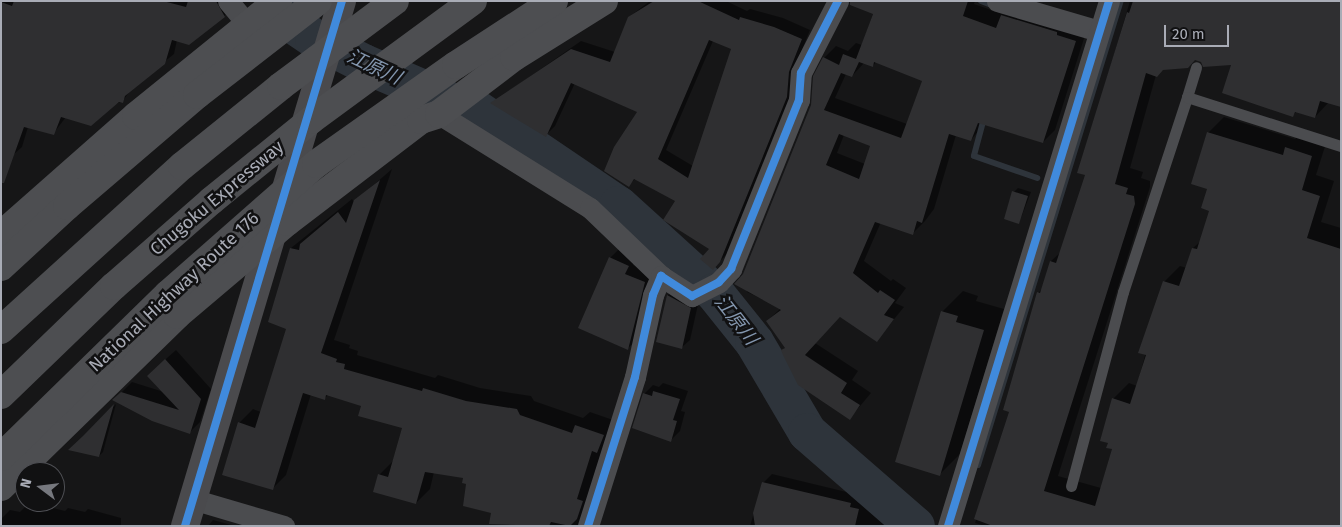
<!DOCTYPE html>
<html>
<head>
<meta charset="utf-8">
<style>
	body { margin:0 }
	#map { position:relative; width:1342px; height:527px; overflow:hidden; background:#161617; font-family:"Fira Sans","Noto Sans JP",sans-serif }
	div>[style] { position:absolute }
	[style*='--x'] { left:calc(var(--x)*1px); top:calc(var(--y)*1px); width:calc(var(--w)*1px); rotate:calc(var(--a)*1deg) }
	.shadow>* { inset:0; background:#0007 }
	.stream>* { height:6px; margin:-3px; padding:0 3px; transform-origin:3px; border-radius:3px; background:#2e343b }
	.river>* { height:39px; margin:-19.5px; padding:0 19.5px; transform-origin:19.5px; border-radius:19.5px; background:#2e343b }
	.building>* { inset:0; background:#2f2f31 }
	.lane>* { height:11px; margin:-5.5px; padding:0 5.5px; transform-origin:5.5px; border-radius:5.5px; background:#4b4c4f }
	.street>* { height:21px; margin:-10.5px; padding:0 10.5px; transform-origin:10.5px; border-radius:10.5px; background:#4b4c4f }
	.secondary>* { height:28px; margin:-14px; padding:0 14px; transform-origin:14px; border-radius:14px; background:#4a4a4d }
	.highway>* { height:28px; margin:-14px; padding:0 14px; transform-origin:14px; border-radius:14px; background:#4d4e51 }
	.highway-bridge>* { height:28px; margin:-14px; padding:0 14px; transform-origin:14px; border-radius:14px; background:#4d4e51 }
	.cycleway>* { height:8px; margin:-4px; padding:0 4px; transform-origin:4px; border-radius:4px; background:#408adc }
	span { translate:-50% -50%; white-space:nowrap; text-align:center; line-height:1.15; -webkit-text-stroke:5px #111112; paint-order:stroke }
	.street-label { font-size:18px; color:#a9acb6 }
	.water-label { font-size:19px; color:#8396ae; font-style:italic }
	.frame { position:absolute; inset:0; border:2px solid #a9acb6; pointer-events:none }
	.north { position:absolute; left:15px; top:462px; width:50px; height:50px; box-sizing:border-box; background:#111112; border:1px solid #4e4f54; border-radius:50%; rotate:285deg; font-size:14px; font-weight:700; line-height:20px; text-align:center; color:#a9acb6 }
	.north::after { content:''; display:block; margin:auto; width:18px; height:22px; background:#76787e; clip-path:polygon(50% 0,100% 100%,50% 72%,0 100%) }
	.scale { position:absolute; left:1164px; top:25px; width:65px; height:22px; box-sizing:border-box; border:2px solid #a9acb6; border-top:0; padding-left:6px; font-size:15px; line-height:18px; white-space:nowrap; color:#a9acb6; -webkit-text-stroke:4px #111112; paint-order:stroke }
</style>
</head>
<body>
<div id="map">
	<div class="shadow">
		<i style="clip-path:polygon(1px 1px,229px 1px,233px 8px,224px 16px,177px 40px,174px 54px,132px 88px,122px 102px,66px 117px,53px 134px,28px 127px,22px 147px,13px 155px,1px 152px)"></i>
		<i style="clip-path:polygon(evenodd,650px 1px,726px 1px,747px 11px,750px 9px,783px 18px,810px 30px,797px 62px,795px 87px,729px 252px,713px 268px,711px 249px,676px 200px,636px 178px,629px 185px,639px 112px,575px 83px,555px 126px,546px 135px,492px 103px,581px 41px,615px 52px,629px 17px,650px 1px,713px 41px,733px 48px,693px 166px,666px 150px,713px 41px)"></i>
		<i style="clip-path:polygon(evenodd,864px 1px,975px 1px,974px 4px,1003px 14px,1014px 4px,1087px 29px,1055px 130px,1043px 142px,985px 123px,971px 140px,956px 135px,934px 209px,925px 221px,913px 233px,881px 222px,864px 261px,891px 281px,893px 279px,906px 288px,895px 303px,904px 307px,877px 340px,841px 316px,815px 343px,858px 371px,852px 380px,871px 393px,850px 418px,783px 350px,786px 347px,767px 321px,781px 308px,747px 292px,744px 274px,812px 105px,824px 58px,836px 46px,848px 51px,856px 43px,862px 45px,875px 8px,864px 1px,876px 62px,924px 80px,907px 124px,835px 98px,846px 74px,852px 76px,864px 63px,873px 66px,876px 62px,864px 1px,844px 135px,872px 146px,865px 164px,837px 153px,844px 135px)"></i>
		<i style="clip-path:polygon(1130px 1px,1341px 1px,1329px 102px,1315px 117px,1297px 111px,1293px 115px,1232px 64px,1195px 59px,1164px 68px,1156px 75px,1130px 168px,1143px 172px,1141px 178px,1150px 181px,1150px 187px,1058px 476px,1101px 488px,1113px 449px,1113px 399px,1129px 383px,1137px 386px,1164px 282px,1180px 266px,1187px 268px,1193px 248px,1202px 240px,1211px 210px,1208px 133px,1224px 117px,1295px 139px,1302px 132px,1327px 140px,1316px 175px,1334px 181px,1321px 222px,1341px 228px,1341px 526px,985px 526px,975px 523px,1011px 411px,1038px 293px,1043px 288px,1051px 261px,1062px 251px,1086px 174px,1079px 172px)"></i>
		<i style="clip-path:polygon(392px 169px,334px 340px,350px 345px,349px 348px,358px 351px,357px 355px,435px 378px,438px 375px,480px 388px,531px 396px,534px 401px,583px 418px,590px 412px,616px 421px,584px 526px,490px 523px,492px 512px,464px 477px,434px 472px,430px 489px,416px 503px,379px 475px,393px 461px,404px 427px,363px 405px,329px 394px,325px 398px,311px 394px,286px 475px,272px 489px,239px 423px,253px 409px,261px 412px,287px 328px,270px 322px,291px 248px,352px 199px,354px 202px)"></i>
		<i style="clip-path:polygon(1018px 188px,1031px 192px,1019px 223px,1014px 192px)"></i>
		<i style="clip-path:polygon(619px 249px,636px 257px,633px 265px,653px 273px,637px 340px,628px 348px,610px 258px)"></i>
		<i style="clip-path:polygon(676px 287px,699px 300px,690px 340px,681px 348px,657px 341px,668px 295px)"></i>
		<i style="clip-path:polygon(963px 291px,978px 296px,976px 301px,1004px 309px,960px 454px,939px 475px,942px 312px)"></i>
		<i style="clip-path:polygon(176px 350px,211px 389px,200px 422px,190px 432px,114px 400px,132px 382px,164px 392px,158px 366px)"></i>
		<i style="clip-path:polygon(663px 383px,688px 391px,681px 411px,685px 412px,680px 431px,671px 440px,644px 394px,653px 385px,659px 387px)"></i>
		<i style="clip-path:polygon(116px 404px,103px 452px,99px 456px,71px 449px)"></i>
		<i style="clip-path:polygon(772px 474px,859px 495px,858px 498px,867px 500px,865px 507px,882px 512px,881px 515px,889px 518px,887px 526px,750px 526px,763px 483px)"></i>
		<i style="clip-path:polygon(30px 502px,65px 511px,68px 508px,85px 512px,88px 509px,121px 518px,121px 526px,1px 526px,1px 519px,10px 510px,20px 512px)"></i>
		<i style="clip-path:polygon(213px 520px,235px 526px,208px 526px)"></i>
	</div>
	<div class="stream">
		<i style="--x:981;--y:1;--w:14;--a:21"></i>
		<i style="--x:984;--y:118;--w:39;--a:105"></i>
		<i style="--x:974;--y:156;--w:67;--a:19.2"></i>
		<i style="--x:978;--y:465;--w:486;--a:-72.9"></i>
	</div>
	<div class="river">
		<i style="--x:280;--y:15;--w:41;--a:34.1"></i>
		<i style="--x:314;--y:38;--w:55;--a:27"></i>
		<i style="--x:363;--y:63;--w:88;--a:23.4"></i>
		<i style="--x:476;--y:109;--w:171;--a:34.1"></i>
		<i style="--x:618;--y:205;--w:130;--a:42.2"></i>
		<i style="--x:714;--y:292;--w:64;--a:51.3"></i>
		<i style="--x:754;--y:342;--w:104;--a:59.5"></i>
		<i style="--x:807;--y:432;--w:143;--a:41"></i>
	</div>
	<div class="building">
		<i style="clip-path:polygon(14px 1px,163px 1px,186px 7px,188px 1px,216px 1px,225px 17px,189px 45px,172px 40px,165px 64px,125px 96px,123px 103px,119px 102px,91px 126px,61px 117px,54px 135px,24px 127px,4px 183px,1px 183px,1px 2px,12px 6px)"></i>
		<i style="clip-path:polygon(evenodd,654px 1px,698px 1px,739px 20px,740px 17px,774px 27px,802px 39px,789px 72px,787px 97px,720px 262px,713px 270px,700px 259px,709px 249px,663px 220px,675px 201px,634px 179px,629px 187px,604px 171px,614px 147px,637px 112px,571px 83px,546px 137px,490px 103px,571px 49px,610px 62px,628px 17px,654px 1px,709px 40px,731px 49px,688px 178px,658px 159px,709px 40px)"></i>
		<i style="clip-path:polygon(evenodd,850px 1px,968px 1px,963px 16px,996px 28px,1001px 15px,1057px 32px,1057px 35px,1076px 41px,1043px 143px,978px 123px,971px 141px,949px 134px,922px 223px,917px 221px,913px 235px,875px 222px,853px 273px,878px 293px,880px 290px,895px 300px,884px 315px,894px 319px,877px 342px,840px 317px,805px 355px,847px 383px,841px 393px,860px 405px,850px 420px,798px 385px,783px 355px,781px 350px,785px 348px,766px 321px,781px 310px,734px 284px,743px 274px,811px 105px,813px 76px,823px 57px,839px 65px,843px 54px,856px 59px,873px 14px,850px 5px,850px 1px,859px 62px,873px 67px,874px 62px,922px 81px,901px 138px,824px 110px,841px 73px,852px 77px,859px 62px,850px 1px,839px 134px,870px 146px,859px 179px,826px 165px,839px 134px)"></i>
		<i style="clip-path:polygon(1133px 1px,1341px 1px,1341px 107px,1320px 101px,1315px 118px,1295px 112px,1293px 117px,1222px 93px,1231px 65px,1203px 67px,1201px 62px,1195px 60px,1188px 68px,1163px 70px,1157px 77px,1146px 73px,1115px 184px,1128px 188px,1126px 194px,1134px 196px,1135px 204px,1044px 491px,1095px 506px,1112px 449px,1106px 448px,1108px 443px,1100px 441px,1112px 398px,1130px 404px,1146px 355px,1138px 353px,1163px 281px,1179px 286px,1192px 248px,1197px 249px,1209px 211px,1201px 208px,1207px 189px,1191px 184px,1207px 132px,1283px 155px,1285px 147px,1312px 156px,1302px 190px,1320px 196px,1307px 238px,1341px 249px,1341px 526px,993px 526px,974px 519px,1009px 412px,1003px 410px,1037px 292px,1040px 293px,1050px 261px,1056px 263px,1085px 175px,1077px 173px,1127px 12px,1129px 13px)"></i>
		<i style="clip-path:polygon(380px 180px,321px 353px,337px 359px,336px 362px,345px 364px,344px 369px,422px 391px,423px 388px,466px 401px,517px 409px,520px 415px,572px 433px,575px 425px,604px 435px,597px 453px,592px 451px,577px 499px,583px 501px,577px 519px,570px 526px,551px 522px,549px 526px,489px 524px,491px 513px,463px 506px,466px 484px,462px 483px,463px 478px,425px 472px,416px 504px,373px 492px,378px 474px,388px 477px,402px 428px,358px 416px,361px 406px,326px 395px,325px 400px,303px 393px,273px 490px,222px 475px,238px 422px,255px 428px,286px 329px,268px 322px,290px 248px,299px 250px,300px 244px,338px 212px,346px 223px,354px 200px)"></i>
		<i style="clip-path:polygon(1012px 191px,1028px 196px,1019px 224px,1004px 219px)"></i>
		<i style="clip-path:polygon(609px 257px,629px 266px,625px 274px,645px 282px,628px 350px,578px 328px)"></i>
		<i style="clip-path:polygon(667px 295px,691px 308px,682px 349px,656px 342px)"></i>
		<i style="clip-path:polygon(941px 311px,958px 316px,956px 322px,984px 330px,940px 476px,895px 462px)"></i>
		<i style="clip-path:polygon(165px 359px,201px 399px,190px 434px,152px 421px,112px 400px,121px 392px,179px 410px,147px 376px)"></i>
		<i style="clip-path:polygon(653px 391px,680px 399px,673px 420px,677px 421px,671px 442px,632px 428px,643px 393px,652px 396px)"></i>
		<i style="clip-path:polygon(114px 404px,99px 457px,68px 450px,83px 436px)"></i>
		<i style="clip-path:polygon(762px 482px,851px 503px,850px 507px,859px 509px,855px 526px,755px 526px,753px 513px)"></i>
	</div>
	<div class="lane">
		<i style="--x:1187;--y:97;--w:31;--a:-73"></i>
		<i style="--x:1071;--y:486;--w:201;--a:-75"></i>
		<i style="--x:1123;--y:292;--w:205;--a:-71.8"></i>
		<i style="--x:1187;--y:97;--w:162;--a:17.7"></i>
	</div>
	<div class="street">
		<i style="--x:228;--y:1;--w:30;--a:50"></i>
		<i style="--x:997;--y:1;--w:106;--a:16.4"></i>
		<i style="--x:439;--y:114;--w:178;--a:31.9"></i>
		<i style="--x:590;--y:208;--w:98;--a:43.8"></i>
		<i style="--x:192;--y:499;--w:96;--a:16.4"></i>
		<i style="--x:588;--y:526;--w:156;--a:-72.5"></i>
		<i style="--x:635;--y:377;--w:84;--a:-77.6"></i>
		<i style="--x:653;--y:295;--w:21;--a:-67"></i>
		<i style="--x:661;--y:276;--w:37;--a:33"></i>
		<i style="--x:692;--y:296;--w:30;--a:-27"></i>
		<i style="--x:719;--y:282;--w:18;--a:-47"></i>
		<i style="--x:731;--y:269;--w:182;--a:-68.1"></i>
		<i style="--x:799;--y:100;--w:27;--a:-86"></i>
		<i style="--x:801;--y:73;--w:81;--a:-62.8"></i>
		<i style="--x:948;--y:526;--w:549;--a:-72.95"></i>
	</div>
	<div class="secondary">
		<i style="--x:185;--y:526;--w:548;--a:-73.35"></i>
	</div>
	<div class="highway">
		<i style="--x:1;--y:235;--w:180;--a:-41.4"></i>
		<i style="--x:136;--y:116;--w:183;--a:-39"></i>
		<i style="--x:1;--y:267;--w:90;--a:-42.7"></i>
		<i style="--x:67;--y:206;--w:171;--a:-40.5"></i>
		<i style="--x:197;--y:95;--w:153;--a:-37.8"></i>
		<i style="--x:1;--y:330;--w:244;--a:-42.2"></i>
		<i style="--x:182;--y:166;--w:127;--a:-38.9"></i>
		<i style="--x:281;--y:86;--w:142;--a:-36.7"></i>
		<i style="--x:1;--y:487;--w:246;--a:-44.3"></i>
		<i style="--x:177;--y:315;--w:144;--a:-40.2"></i>
		<i style="--x:287;--y:222;--w:168;--a:-37.3"></i>
		<i style="--x:421;--y:120;--w:19;--a:-18"></i>
		<i style="--x:439;--y:114;--w:94;--a:-37.2"></i>
		<i style="--x:514;--y:57;--w:106;--a:-31.9"></i>
	</div>
	<div class="highway-bridge">
		<i style="--x:1;--y:395;--w:157;--a:-44"></i>
		<i style="--x:114;--y:286;--w:129;--a:-41.2"></i>
		<i style="--x:211;--y:201;--w:129;--a:-39"></i>
		<i style="--x:311;--y:120;--w:201;--a:-36.3"></i>
		<i style="--x:1;--y:457;--w:233;--a:-44.3"></i>
		<i style="--x:168;--y:294;--w:197;--a:-41.3"></i>
		<i style="--x:316;--y:164;--w:171;--a:-35.3"></i>
		<i style="--x:456;--y:65;--w:117;--a:-33.1"></i>
	</div>
	<div class="cycleway">
		<i style="--x:185;--y:526;--w:548;--a:-73.35"></i>
		<i style="--x:588;--y:526;--w:156;--a:-72.5"></i>
		<i style="--x:635;--y:377;--w:84;--a:-77.6"></i>
		<i style="--x:653;--y:295;--w:21;--a:-67"></i>
		<i style="--x:661;--y:276;--w:37;--a:33"></i>
		<i style="--x:692;--y:296;--w:30;--a:-27"></i>
		<i style="--x:719;--y:282;--w:18;--a:-47"></i>
		<i style="--x:731;--y:269;--w:182;--a:-68.1"></i>
		<i style="--x:799;--y:100;--w:27;--a:-86"></i>
		<i style="--x:801;--y:73;--w:81;--a:-62.8"></i>
		<i style="--x:948;--y:526;--w:549;--a:-72.95"></i>
	</div>
	<div class="street-label">
		<span style="left:217px;top:198px;rotate:-40deg">Chugoku Expressway</span>
		<span style="left:174px;top:292px;rotate:-43deg">National Highway Route 176</span>
	</div>
	<div class="water-label">
		<span style="left:374px;top:67px;rotate:25deg">江原川</span>
		<span style="left:736px;top:320px;rotate:52deg">江原川</span>
	</div>
	<div class="frame"></div>
	<div class="north">N</div>
	<div class="scale">20 m</div>
</div>
</body>
</html>
